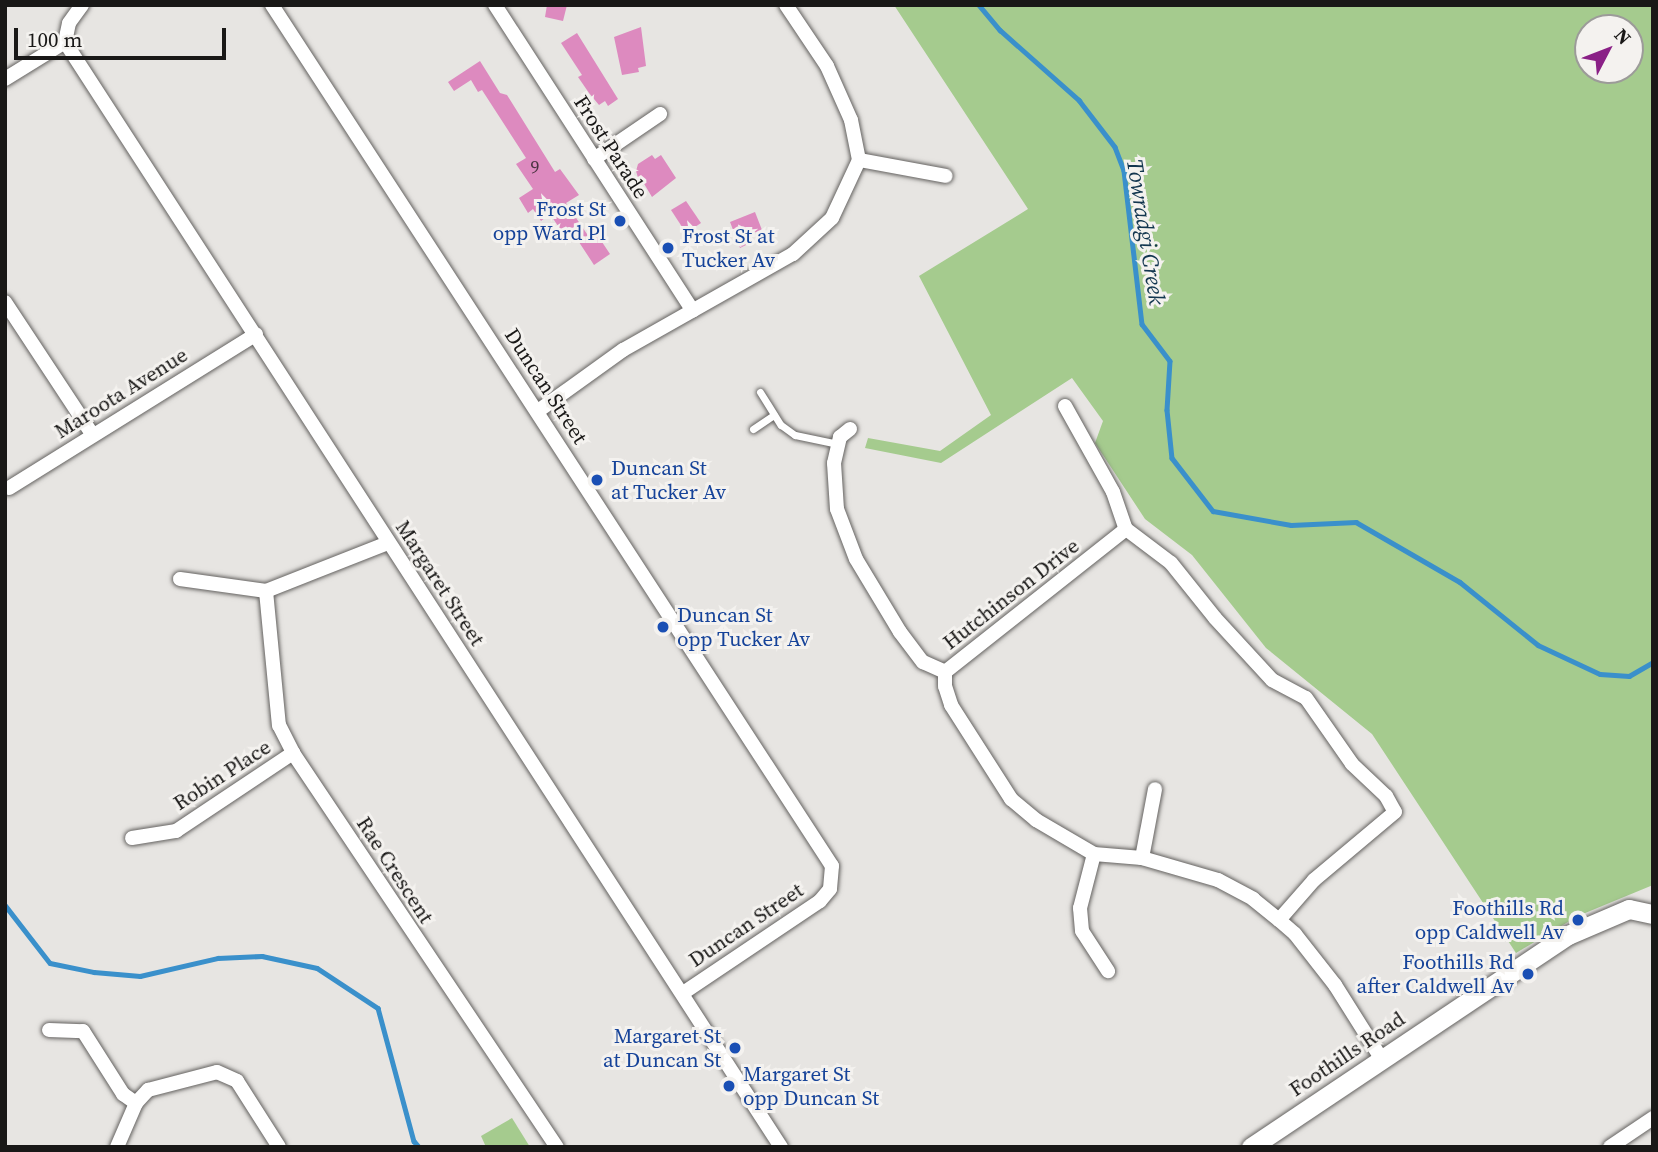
<!DOCTYPE html>
<html>
<head>
<meta charset="utf-8">
<style>
	body { margin:0 }
	#map { position:relative; width:1658px; height:1152px; overflow:hidden; background:#e7e5e2; font-family:"Source Serif 4",serif }
	div>[style] { position:absolute }
	[style*='--x'] { left:calc(var(--x)*1px); top:calc(var(--y)*1px); width:calc(var(--w)*1px); rotate:calc(var(--a)*1deg) }
	.green>* { inset:0; background:#a5cb8e }
	.stream>* { height:4.5px; margin:-2.25px; padding:0 2.25px; transform-origin:2.25px; border-radius:2.25px; background:#3a90cb }
	.building>* { inset:0; background:#dd8abf }
	.roads { filter:drop-shadow(0 0 2px #646260) drop-shadow(0 0 2px #646260) }
	.service>* { height:7px; margin:-3.5px; padding:0 3.5px; transform-origin:3.5px; border-radius:3.5px; background:#fff }
	.minor>* { height:14px; margin:-7px; padding:0 7px; transform-origin:7px; border-radius:7px; background:#fff }
	.secondary>* { height:19px; margin:-9.5px; padding:0 9.5px; transform-origin:9.5px; border-radius:9.5px; background:#fff }
	.dots>* { width:19px; height:19px; translate:-50% -50%; box-sizing:border-box; border:4px solid #f4f2ef; border-radius:50% }
	span { translate:-50% -50%; white-space:nowrap; text-align:center; line-height:1.15; -webkit-text-stroke:6px #f4f2ef; paint-order:stroke }
	.number-label { font-size:18px; color:#4a3441 }
	.number-label span { -webkit-text-stroke-width:0 }
	.street-label { font-size:21px; color:#191817 }
	.transit-label { font-size:21px; color:#164399 }
	.right { translate:-100% -50%; text-align:right }
	.left { translate:0 -50%; text-align:left }
	.water-label { font-size:23px; color:#12364f; font-style:italic }
	.frame { position:absolute; inset:0; border:7px solid #191817; pointer-events:none }
	.north { position:absolute; left:1574px; top:14px; width:70px; height:70px; box-sizing:border-box; background:#f4f2ef; border:2px solid #9c9b99; border-radius:50%; rotate:48deg; font-size:19px; font-weight:700; line-height:28px; text-align:center; color:#191817 }
	.north::after { content:''; display:block; margin:auto; width:24px; height:32px; background:#8a2086; clip-path:polygon(50% 0,100% 100%,50% 72%,0 100%) }
	.scale { position:absolute; left:14px; top:28px; width:212px; height:32px; box-sizing:border-box; border:4px solid #191817; border-top:0; padding-left:9px; font-size:21px; line-height:24px; white-space:nowrap; color:#191817; -webkit-text-stroke:5px #f4f2ef; paint-order:stroke }
</style>
</head>
<body>
<div id="map">
	<div class="green">
		<i style="clip-path:polygon(evenodd,894px 5px,1653px 5px,1653px 885px,1578px 916px,1516px 953px,1372px 734px,1266px 648px,1192px 555px,1145px 519px,1095px 443px,1103px 421px,1072px 378px,941px 463px,865px 448px,868px 438px,940px 451px,991px 415px,919px 276px,1028px 209px,894px 5px,1588px 28px,1630px 28px,1630px 70px,1588px 70px,1588px 28px)"></i>
		<i style="clip-path:polygon(512px 1118px,530px 1147px,486px 1147px,481px 1136px)"></i>
	</div>
	<div class="stream">
		<i style="--x:979;--y:5;--w:33;--a:50"></i>
		<i style="--x:1000;--y:30;--w:106;--a:41.5"></i>
		<i style="--x:1079;--y:100;--w:59;--a:52.5"></i>
		<i style="--x:1115;--y:147;--w:26;--a:69"></i>
		<i style="--x:1124;--y:171;--w:154;--a:83.3"></i>
		<i style="--x:1142;--y:324;--w:46;--a:52.9"></i>
		<i style="--x:1170;--y:361;--w:49;--a:93.5"></i>
		<i style="--x:1167;--y:410;--w:48;--a:84.1"></i>
		<i style="--x:1172;--y:458;--w:67;--a:52.3"></i>
		<i style="--x:1213;--y:511;--w:79;--a:10.2"></i>
		<i style="--x:1291;--y:525;--w:65;--a:-2.6"></i>
		<i style="--x:1356;--y:522;--w:120;--a:30"></i>
		<i style="--x:1460;--y:582;--w:100;--a:38.9"></i>
		<i style="--x:1538;--y:645;--w:68;--a:25.1"></i>
		<i style="--x:1600;--y:674;--w:29;--a:4"></i>
		<i style="--x:1629;--y:676;--w:28;--a:-30"></i>
		<i style="--x:5;--y:905;--w:73;--a:52.2"></i>
		<i style="--x:50;--y:963;--w:45;--a:11.6"></i>
		<i style="--x:94;--y:972;--w:46;--a:5"></i>
		<i style="--x:140;--y:976;--w:80;--a:-13"></i>
		<i style="--x:218;--y:958;--w:44;--a:-2.6"></i>
		<i style="--x:262;--y:956;--w:56;--a:12.3"></i>
		<i style="--x:317;--y:968;--w:73;--a:33.3"></i>
		<i style="--x:378;--y:1008;--w:138;--a:74.9"></i>
		<i style="--x:414;--y:1141;--w:8;--a:50"></i>
	</div>
	<div class="building">
		<i style="clip-path:polygon(547px 5px,567px 5px,563px 21px,545px 17px)"></i>
		<i style="clip-path:polygon(641px 27px,646px 66px,638px 68px,639px 72px,622px 75px,614px 37px)"></i>
		<i style="clip-path:polygon(577px 33px,618px 99px,608px 106px,605px 101px,599px 105px,589px 93px,578px 77px,582px 75px,561px 43px)"></i>
		<i style="clip-path:polygon(480px 61px,500px 93px,507px 95px,555px 172px,560px 169px,579px 195px,566px 203px,589px 237px,596px 233px,610px 254px,594px 265px,575px 236px,568px 241px,550px 214px,541px 221px,533px 209px,528px 213px,519px 198px,533px 189px,516px 164px,526px 158px,482px 90px,478px 92px,471px 80px,454px 91px,448px 82px)"></i>
		<i style="clip-path:polygon(652px 155px,655px 159px,661px 155px,676px 178px,652px 197px,643px 182px,639px 181px,636px 171px,638px 164px)"></i>
		<i style="clip-path:polygon(686px 201px,701px 223px,686px 233px,671px 210px)"></i>
		<i style="clip-path:polygon(755px 212px,762px 230px,747px 235px,750px 243px,740px 248px,730px 222px)"></i>
	</div>
	<div class="roads">
		<div class="service">
			<i style="--x:760;--y:392;--w:39;--a:58"></i>
			<i style="--x:781;--y:425;--w:17;--a:36"></i>
			<i style="--x:795;--y:435;--w:44;--a:11.8"></i>
			<i style="--x:753;--y:429;--w:25;--a:-34"></i>
		</div>
		<div class="minor">
			<i style="--x:272;--y:5;--w:1027;--a:56.96"></i>
			<i style="--x:832;--y:866;--w:23;--a:95"></i>
			<i style="--x:830;--y:889;--w:16;--a:130"></i>
			<i style="--x:820;--y:901;--w:165;--a:146.1"></i>
			<i style="--x:495;--y:5;--w:364;--a:57.1"></i>
			<i style="--x:65;--y:42;--w:1317;--a:57.06"></i>
			<i style="--x:5;--y:79;--w:70;--a:-31.7"></i>
			<i style="--x:65;--y:42;--w:19;--a:-78"></i>
			<i style="--x:69;--y:23;--w:22;--a:-54"></i>
			<i style="--x:594;--y:159;--w:80;--a:-34.3"></i>
			<i style="--x:859;--y:160;--w:88;--a:10.4"></i>
			<i style="--x:5;--y:302;--w:158;--a:56.6"></i>
			<i style="--x:1065;--y:406;--w:98;--a:60.8"></i>
			<i style="--x:1113;--y:492;--w:39;--a:71"></i>
			<i style="--x:538;--y:411;--w:105;--a:-35.7"></i>
			<i style="--x:623;--y:350;--w:195;--a:-29.5"></i>
			<i style="--x:793;--y:254;--w:53;--a:-42.7"></i>
			<i style="--x:832;--y:218;--w:64;--a:-65"></i>
			<i style="--x:859;--y:160;--w:41;--a:-101.3"></i>
			<i style="--x:851;--y:120;--w:59;--a:-114"></i>
			<i style="--x:827;--y:66;--w:73;--a:-123.9"></i>
			<i style="--x:850;--y:429;--w:13;--a:141"></i>
			<i style="--x:840;--y:437;--w:27;--a:103"></i>
			<i style="--x:834;--y:463;--w:46;--a:86.3"></i>
			<i style="--x:837;--y:509;--w:53;--a:69.2"></i>
			<i style="--x:856;--y:559;--w:85;--a:58.9"></i>
			<i style="--x:900;--y:632;--w:38;--a:53"></i>
			<i style="--x:923;--y:662;--w:24;--a:24"></i>
			<i style="--x:9;--y:488;--w:291;--a:-31.9"></i>
			<i style="--x:1126;--y:529;--w:231;--a:141.7"></i>
			<i style="--x:945;--y:672;--w:14;--a:90"></i>
			<i style="--x:945;--y:686;--w:20;--a:72"></i>
			<i style="--x:951;--y:705;--w:112;--a:57.4"></i>
			<i style="--x:1011;--y:799;--w:33;--a:40"></i>
			<i style="--x:1036;--y:820;--w:67;--a:30.4"></i>
			<i style="--x:1094;--y:854;--w:48;--a:4.8"></i>
			<i style="--x:1142;--y:858;--w:79;--a:16.1"></i>
			<i style="--x:1218;--y:880;--w:40;--a:28"></i>
			<i style="--x:1253;--y:899;--w:33;--a:39"></i>
			<i style="--x:1279;--y:920;--w:21;--a:41"></i>
			<i style="--x:1295;--y:934;--w:65;--a:51.9"></i>
			<i style="--x:1335;--y:985;--w:86;--a:57.8"></i>
			<i style="--x:1126;--y:529;--w:56;--a:37.1"></i>
			<i style="--x:1171;--y:563;--w:70;--a:51.3"></i>
			<i style="--x:1215;--y:618;--w:84;--a:47.4"></i>
			<i style="--x:1272;--y:680;--w:38;--a:28"></i>
			<i style="--x:1306;--y:698;--w:80;--a:55.1"></i>
			<i style="--x:1352;--y:764;--w:47;--a:43.3"></i>
			<i style="--x:1386;--y:796;--w:18;--a:61"></i>
			<i style="--x:1395;--y:812;--w:106;--a:140"></i>
			<i style="--x:1314;--y:880;--w:53;--a:131.2"></i>
			<i style="--x:180;--y:579;--w:87;--a:7.9"></i>
			<i style="--x:266;--y:591;--w:131;--a:-21.5"></i>
			<i style="--x:266;--y:591;--w:135;--a:84.5"></i>
			<i style="--x:279;--y:725;--w:31;--a:63"></i>
			<i style="--x:293;--y:753;--w:474;--a:56.2"></i>
			<i style="--x:132;--y:838;--w:45;--a:-9"></i>
			<i style="--x:176;--y:831;--w:141;--a:-33.7"></i>
			<i style="--x:1094;--y:854;--w:56;--a:104.5"></i>
			<i style="--x:1080;--y:908;--w:23;--a:85"></i>
			<i style="--x:1082;--y:931;--w:48;--a:57"></i>
			<i style="--x:1142;--y:858;--w:70;--a:-79.3"></i>
			<i style="--x:49;--y:1030;--w:34;--a:2"></i>
			<i style="--x:83;--y:1031;--w:75;--a:57.6"></i>
			<i style="--x:123;--y:1094;--w:16;--a:35"></i>
			<i style="--x:117;--y:1147;--w:48;--a:-66.6"></i>
			<i style="--x:136;--y:1103;--w:18;--a:-47"></i>
			<i style="--x:148;--y:1090;--w:71;--a:-14.6"></i>
			<i style="--x:217;--y:1072;--w:22;--a:24"></i>
			<i style="--x:237;--y:1081;--w:78;--a:57.5"></i>
			<i style="--x:1610;--y:1147;--w:52;--a:-34"></i>
		</div>
		<div class="secondary">
			<i style="--x:1251;--y:1147;--w:381;--a:-33.8"></i>
			<i style="--x:1568;--y:935;--w:66;--a:-23.1"></i>
			<i style="--x:1629;--y:909;--w:25;--a:12"></i>
		</div>
	</div>
	<div class="dots">
		<i style="left:620px;top:221px;background:#1a4fb4"></i>
		<i style="left:668px;top:248px;background:#1a4fb4"></i>
		<i style="left:597px;top:480px;background:#1a4fb4"></i>
		<i style="left:663px;top:627px;background:#1a4fb4"></i>
		<i style="left:1578px;top:920px;background:#1a4fb4"></i>
		<i style="left:1528px;top:974px;background:#1a4fb4"></i>
		<i style="left:735px;top:1048px;background:#1a4fb4"></i>
		<i style="left:729px;top:1086px;background:#1a4fb4"></i>
	</div>
	<div class="number-label">
		<span style="left:535px;top:167px">9</span>
	</div>
	<div class="street-label">
		<span style="left:611px;top:147px;rotate:57deg">Frost Parade</span>
		<span style="left:546px;top:386px;rotate:57deg">Duncan Street</span>
		<span style="left:121px;top:393px;rotate:-32deg">Maroota Avenue</span>
		<span style="left:440px;top:583px;rotate:57deg">Margaret Street</span>
		<span style="left:1011px;top:594px;rotate:-38deg">Hutchinson Drive</span>
		<span style="left:222px;top:775px;rotate:-33deg">Robin Place</span>
		<span style="left:395px;top:870px;rotate:57deg">Rae Crescent</span>
		<span style="left:746px;top:925px;rotate:-34deg">Duncan Street</span>
		<span style="left:1347px;top:1054px;rotate:-34deg">Foothills Road</span>
	</div>
	<div class="transit-label">
		<span class="right" style="left:606px;top:221px">Frost St<br>opp Ward Pl</span>
		<span class="left" style="left:682px;top:248px">Frost St at<br>Tucker Av</span>
		<span class="left" style="left:611px;top:480px">Duncan St<br>at Tucker Av</span>
		<span class="left" style="left:677px;top:627px">Duncan St<br>opp Tucker Av</span>
		<span class="right" style="left:1564px;top:920px">Foothills Rd<br>opp Caldwell Av</span>
		<span class="right" style="left:1514px;top:974px">Foothills Rd<br>after Caldwell Av</span>
		<span class="right" style="left:721px;top:1048px">Margaret St<br>at Duncan St</span>
		<span class="left" style="left:743px;top:1086px">Margaret St<br>opp Duncan St</span>
	</div>
	<div class="water-label">
		<span style="left:1146px;top:232px;rotate:81deg">Towradgi Creek</span>
	</div>
	<div class="frame"></div>
	<div class="north">N</div>
	<div class="scale">100 m</div>
</div>
</body>
</html>
